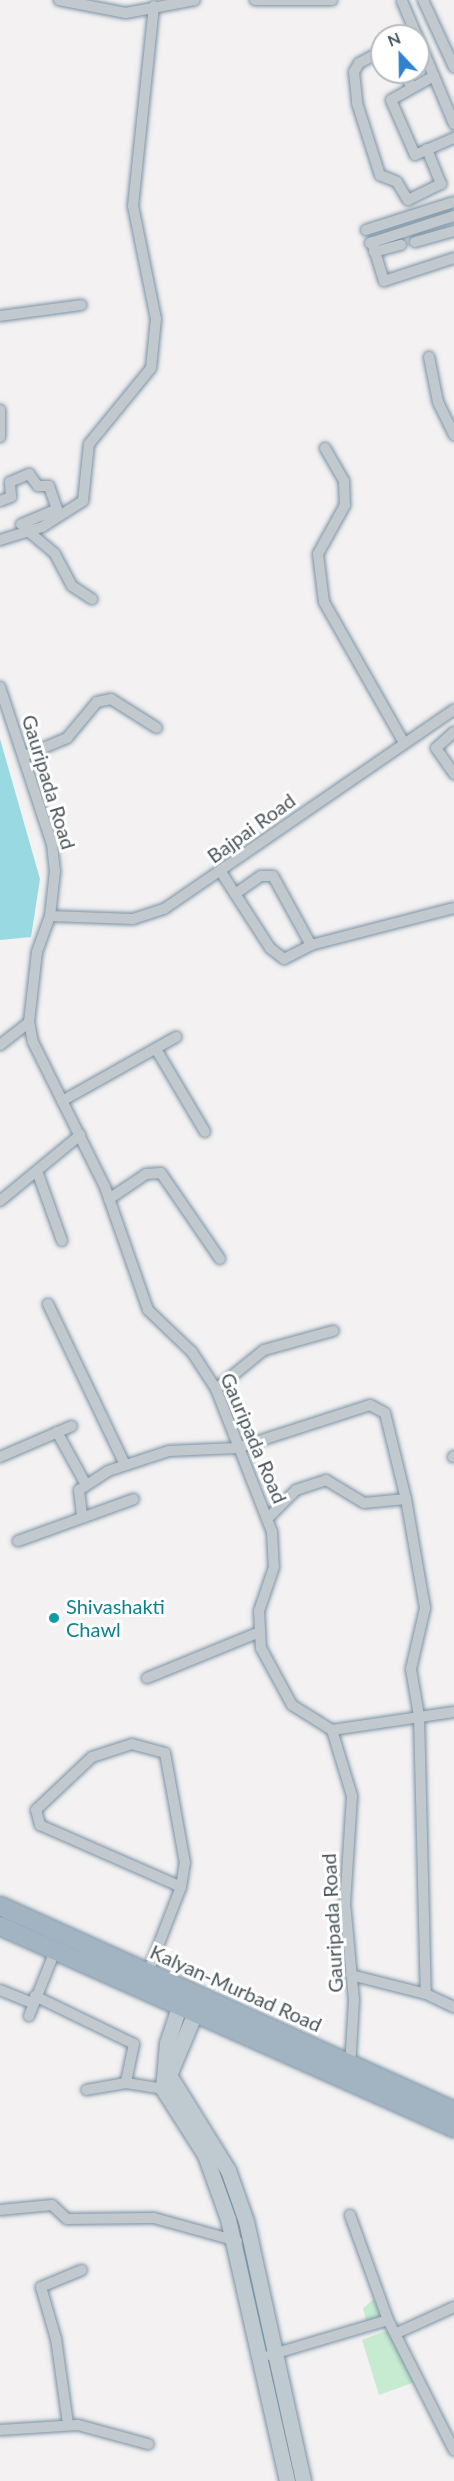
<!DOCTYPE html>
<html>
<head>
<meta charset="utf-8">
<style>
	body { margin:0 }
	#map { position:relative; width:454px; height:2481px; overflow:hidden; background:#f3f1f1; font-family:Lato,sans-serif }
	div>[style] { position:absolute }
	[style*='--x'] { left:calc(var(--x)*1px); top:calc(var(--y)*1px); width:calc(var(--w)*1px); rotate:calc(var(--a)*1deg) }
	.green>* { inset:0; background:#c6ebd1 }
	.water>* { inset:0; background:#98d9e2 }
	.roads { filter:drop-shadow(0 0 2px #7a92a5) drop-shadow(0 0 2px #7a92a5) }
	.minor>* { height:10px; margin:-5px; padding:0 5px; transform-origin:5px; border-radius:5px; background:#c1c9ce }
	.secondary>* { height:15px; margin:-7.5px; padding:0 7.5px; transform-origin:7.5px; border-radius:7.5px; background:#bfc9d0 }
	.trunk>* { height:18px; margin:-9px; padding:0 9px; transform-origin:9px; border-radius:9px; background:#a2b4c2 }
	.dots>* { width:16px; height:16px; translate:-50% -50%; box-sizing:border-box; border:3px solid #fff; border-radius:50% }
	span { translate:-50% -50%; white-space:nowrap; text-align:center; line-height:1.15; -webkit-text-stroke:6px #fff; paint-order:stroke }
	.street-label { font-size:20px; color:#4b565c }
	.culture-label { font-size:20px; color:#0d838f }
	.left { translate:0 -50%; text-align:left }
	.north { position:absolute; left:370px; top:24px; width:60px; height:60px; box-sizing:border-box; background:#fff; border:2px solid #b7bbbe; border-radius:50%; rotate:338deg; font-size:16px; font-weight:700; line-height:24px; text-align:center; color:#4b565c }
	.north::after { content:''; display:block; margin:auto; width:21px; height:27px; background:#2f82cf; clip-path:polygon(50% 0,100% 100%,50% 72%,0 100%) }
</style>
</head>
<body>
<div id="map">
	<div class="green">
		<i style="clip-path:polygon(374px 2299px,381px 2316px,367px 2324px,363px 2308px)"></i>
		<i style="clip-path:polygon(391px 2329px,415px 2382px,379px 2395px,362px 2340px)"></i>
	</div>
	<div class="water">
		<i style="clip-path:polygon(0 739px,40px 879px,31px 937px,0 940px)"></i>
	</div>
	<div class="roads">
		<div class="minor">
			<i style="--x:59;--y:0;--w:68;--a:11"></i>
			<i style="--x:126;--y:13;--w:70;--a:-10.7"></i>
			<i style="--x:255;--y:0;--w:77;--a:0"></i>
			<i style="--x:423;--y:0;--w:74;--a:65.2"></i>
			<i style="--x:402;--y:1;--w:38;--a:67"></i>
			<i style="--x:418;--y:38;--w:93;--a:67.3"></i>
			<i style="--x:382;--y:51;--w:26;--a:152"></i>
			<i style="--x:359;--y:63;--w:10;--a:119"></i>
			<i style="--x:354;--y:72;--w:31;--a:84"></i>
			<i style="--x:357;--y:103;--w:76;--a:72.3"></i>
			<i style="--x:380;--y:175;--w:18;--a:22"></i>
			<i style="--x:397;--y:182;--w:21;--a:59"></i>
			<i style="--x:408;--y:200;--w:37;--a:-26"></i>
			<i style="--x:441;--y:184;--w:38;--a:-112"></i>
			<i style="--x:405;--y:72;--w:16;--a:68"></i>
			<i style="--x:434;--y:76;--w:49;--a:150.8"></i>
			<i style="--x:391;--y:100;--w:60;--a:66.4"></i>
			<i style="--x:415;--y:155;--w:43;--a:-23.6"></i>
			<i style="--x:366;--y:230;--w:92;--a:-17.7"></i>
			<i style="--x:372;--y:242;--w:41;--a:72.9"></i>
			<i style="--x:384;--y:281;--w:74;--a:-18.2"></i>
			<i style="--x:415;--y:242;--w:41;--a:-15.8"></i>
			<i style="--x:370;--y:243;--w:88;--a:-17.8"></i>
			<i style="--x:374;--y:252;--w:28;--a:-15"></i>
			<i style="--x:0;--y:316;--w:82;--a:-7.7"></i>
			<i style="--x:429;--y:357;--w:46;--a:78.7"></i>
			<i style="--x:438;--y:402;--w:37;--a:64"></i>
			<i style="--x:0;--y:410;--w:27;--a:90"></i>
			<i style="--x:325;--y:448;--w:38;--a:60"></i>
			<i style="--x:344;--y:481;--w:24;--a:88"></i>
			<i style="--x:345;--y:505;--w:56;--a:118.9"></i>
			<i style="--x:318;--y:554;--w:48;--a:82.9"></i>
			<i style="--x:324;--y:602;--w:160;--a:60.4"></i>
			<i style="--x:0;--y:501;--w:12;--a:-20"></i>
			<i style="--x:11;--y:497;--w:15;--a:-94"></i>
			<i style="--x:10;--y:482;--w:21;--a:-23"></i>
			<i style="--x:29;--y:474;--w:15;--a:53"></i>
			<i style="--x:38;--y:486;--w:11;--a:0"></i>
			<i style="--x:49;--y:486;--w:24;--a:71"></i>
			<i style="--x:57;--y:509;--w:39;--a:157"></i>
			<i style="--x:28;--y:531;--w:35;--a:40"></i>
			<i style="--x:55;--y:554;--w:36;--a:62"></i>
			<i style="--x:72;--y:586;--w:24;--a:33"></i>
			<i style="--x:0;--y:540;--w:44;--a:-17.2"></i>
			<i style="--x:42;--y:527;--w:49;--a:-32.4"></i>
			<i style="--x:83;--y:501;--w:57;--a:-84"></i>
			<i style="--x:89;--y:444;--w:98;--a:-50.8"></i>
			<i style="--x:151;--y:368;--w:49;--a:-84.2"></i>
			<i style="--x:156;--y:319;--w:115;--a:-101.5"></i>
			<i style="--x:133;--y:206;--w:201;--a:-84"></i>
			<i style="--x:0;--y:687;--w:165;--a:71.7"></i>
			<i style="--x:52;--y:844;--w:27;--a:84"></i>
			<i style="--x:55;--y:871;--w:45;--a:96.3"></i>
			<i style="--x:50;--y:916;--w:38;--a:110"></i>
			<i style="--x:37;--y:952;--w:70;--a:96.5"></i>
			<i style="--x:29;--y:1022;--w:20;--a:79"></i>
			<i style="--x:33;--y:1042;--w:162;--a:63.6"></i>
			<i style="--x:105;--y:1187;--w:130;--a:70.7"></i>
			<i style="--x:148;--y:1310;--w:61;--a:43.7"></i>
			<i style="--x:192;--y:1352;--w:44;--a:57"></i>
			<i style="--x:216;--y:1389;--w:154;--a:68.6"></i>
			<i style="--x:272;--y:1532;--w:35;--a:87"></i>
			<i style="--x:274;--y:1567;--w:46;--a:108.8"></i>
			<i style="--x:259;--y:1611;--w:37;--a:87"></i>
			<i style="--x:261;--y:1648;--w:65;--a:61.5"></i>
			<i style="--x:292;--y:1705;--w:47;--a:32"></i>
			<i style="--x:332;--y:1730;--w:69;--a:73.1"></i>
			<i style="--x:352;--y:1796;--w:107;--a:93.7"></i>
			<i style="--x:345;--y:1903;--w:97;--a:84.7"></i>
			<i style="--x:354;--y:2000;--w:67;--a:93.4"></i>
			<i style="--x:454;--y:732;--w:24;--a:138"></i>
			<i style="--x:436;--y:748;--w:32;--a:55"></i>
			<i style="--x:24;--y:756;--w:47;--a:-22.7"></i>
			<i style="--x:67;--y:738;--w:47;--a:-50.2"></i>
			<i style="--x:97;--y:702;--w:14;--a:-12"></i>
			<i style="--x:111;--y:699;--w:54;--a:32.2"></i>
			<i style="--x:221;--y:872;--w:90;--a:57.2"></i>
			<i style="--x:270;--y:948;--w:18;--a:38"></i>
			<i style="--x:284;--y:959;--w:30;--a:-27"></i>
			<i style="--x:311;--y:945;--w:148;--a:-14.5"></i>
			<i style="--x:235;--y:894;--w:32;--a:-35"></i>
			<i style="--x:261;--y:876;--w:12;--a:0"></i>
			<i style="--x:273;--y:876;--w:79;--a:61.2"></i>
			<i style="--x:50;--y:916;--w:83;--a:2.1"></i>
			<i style="--x:133;--y:919;--w:33;--a:-18"></i>
			<i style="--x:164;--y:909;--w:352;--a:-34.5"></i>
			<i style="--x:0;--y:1045;--w:37;--a:-38"></i>
			<i style="--x:156;--y:1049;--w:96;--a:59.4"></i>
			<i style="--x:62;--y:1101;--w:131;--a:-29.3"></i>
			<i style="--x:37;--y:1171;--w:74;--a:70.3"></i>
			<i style="--x:109;--y:1199;--w:45;--a:-34"></i>
			<i style="--x:146;--y:1174;--w:15;--a:-4"></i>
			<i style="--x:161;--y:1173;--w:104;--a:55.5"></i>
			<i style="--x:0;--y:1201;--w:104;--a:-39.5"></i>
			<i style="--x:48;--y:1304;--w:178;--a:64.4"></i>
			<i style="--x:216;--y:1389;--w:62;--a:-39.1"></i>
			<i style="--x:264;--y:1350;--w:72;--a:-15.4"></i>
			<i style="--x:57;--y:1432;--w:58;--a:61.2"></i>
			<i style="--x:0;--y:1457;--w:78;--a:-23.3"></i>
			<i style="--x:453;--y:1457;--w:1;--a:-45"></i>
			<i style="--x:82;--y:1515;--w:25;--a:-97"></i>
			<i style="--x:79;--y:1490;--w:35;--a:-33"></i>
			<i style="--x:108;--y:1471;--w:64;--a:-18.2"></i>
			<i style="--x:169;--y:1451;--w:68;--a:-2.5"></i>
			<i style="--x:237;--y:1448;--w:140;--a:-17.9"></i>
			<i style="--x:370;--y:1405;--w:17;--a:28"></i>
			<i style="--x:385;--y:1413;--w:89;--a:76.3"></i>
			<i style="--x:268;--y:1518;--w:40;--a:-45"></i>
			<i style="--x:296;--y:1490;--w:32;--a:-18"></i>
			<i style="--x:326;--y:1480;--w:44;--a:31.2"></i>
			<i style="--x:364;--y:1503;--w:42;--a:-5.4"></i>
			<i style="--x:406;--y:1499;--w:111;--a:80.1"></i>
			<i style="--x:425;--y:1608;--w:63;--a:102.9"></i>
			<i style="--x:411;--y:1669;--w:48;--a:80.3"></i>
			<i style="--x:419;--y:1716;--w:278;--a:88.6"></i>
			<i style="--x:18;--y:1541;--w:123;--a:-19.9"></i>
			<i style="--x:147;--y:1678;--w:119;--a:-22.2"></i>
			<i style="--x:332;--y:1730;--w:123;--a:-8.4"></i>
			<i style="--x:148;--y:1972;--w:91;--a:-68.8"></i>
			<i style="--x:181;--y:1887;--w:24;--a:-81"></i>
			<i style="--x:185;--y:1863;--w:112;--a:-100.3"></i>
			<i style="--x:165;--y:1753;--w:34;--a:-165"></i>
			<i style="--x:132;--y:1744;--w:42;--a:162"></i>
			<i style="--x:92;--y:1757;--w:77;--a:136.6"></i>
			<i style="--x:36;--y:1810;--w:16;--a:75"></i>
			<i style="--x:40;--y:1825;--w:154;--a:23.7"></i>
			<i style="--x:351;--y:1975;--w:77;--a:14.2"></i>
			<i style="--x:426;--y:1994;--w:31;--a:25"></i>
			<i style="--x:0;--y:1990;--w:35;--a:22"></i>
			<i style="--x:35;--y:1996;--w:110;--a:25.9"></i>
			<i style="--x:134;--y:2044;--w:40;--a:102"></i>
			<i style="--x:126;--y:2083;--w:40;--a:170"></i>
			<i style="--x:29;--y:2016;--w:70;--a:-68.2"></i>
			<i style="--x:126;--y:2083;--w:37;--a:9"></i>
			<i style="--x:0;--y:2210;--w:52;--a:-5.5"></i>
			<i style="--x:52;--y:2205;--w:21;--a:43"></i>
			<i style="--x:67;--y:2219;--w:87;--a:-0.7"></i>
			<i style="--x:154;--y:2218;--w:86;--a:15.5"></i>
			<i style="--x:350;--y:2215;--w:112;--a:70.1"></i>
			<i style="--x:397;--y:2333;--w:63;--a:-24.5"></i>
			<i style="--x:270;--y:2355;--w:123;--a:-16.5"></i>
			<i style="--x:388;--y:2320;--w:146;--a:63.1"></i>
			<i style="--x:68;--y:2424;--w:86;--a:-98"></i>
			<i style="--x:56;--y:2339;--w:54;--a:-106.1"></i>
			<i style="--x:41;--y:2287;--w:44;--a:-22.5"></i>
			<i style="--x:0;--y:2430;--w:78;--a:-3.7"></i>
			<i style="--x:78;--y:2425;--w:73;--a:15.2"></i>
		</div>
		<div class="secondary">
			<i style="--x:183;--y:1995;--w:51;--a:108.4"></i>
			<i style="--x:167;--y:2043;--w:46;--a:95"></i>
			<i style="--x:163;--y:2089;--w:78;--a:57.5"></i>
			<i style="--x:205;--y:2155;--w:68;--a:70.2"></i>
			<i style="--x:228;--y:2219;--w:269;--a:77.3"></i>
			<i style="--x:199;--y:2003;--w:78;--a:112.6"></i>
			<i style="--x:169;--y:2075;--w:112;--a:58.2"></i>
			<i style="--x:228;--y:2170;--w:54;--a:70.6"></i>
			<i style="--x:246;--y:2221;--w:266;--a:77.6"></i>
		</div>
		<div class="trunk">
			<i style="--x:0;--y:1906;--w:498;--a:24.3"></i>
			<i style="--x:0;--y:1926;--w:497;--a:24"></i>
		</div>
	</div>
	<div class="dots">
		<i style="left:54px;top:1618px;background:#0f9aa8"></i>
	</div>
	<div class="street-label">
		<span style="left:49px;top:782px;rotate:73deg">Gauripada Road</span>
		<span style="left:251px;top:828px;rotate:-36deg">Bajpai Road</span>
		<span style="left:254px;top:1438px;rotate:67deg">Gauripada Road</span>
		<span style="left:332px;top:1923px;rotate:-93deg">Gauripada Road</span>
		<span style="left:236px;top:1988px;rotate:24deg">Kalyan-Murbad Road</span>
	</div>
	<div class="culture-label">
		<span class="left" style="left:66px;top:1618px">Shivashakti<br>Chawl</span>
	</div>
	<div class="north">N</div>
</div>
</body>
</html>
